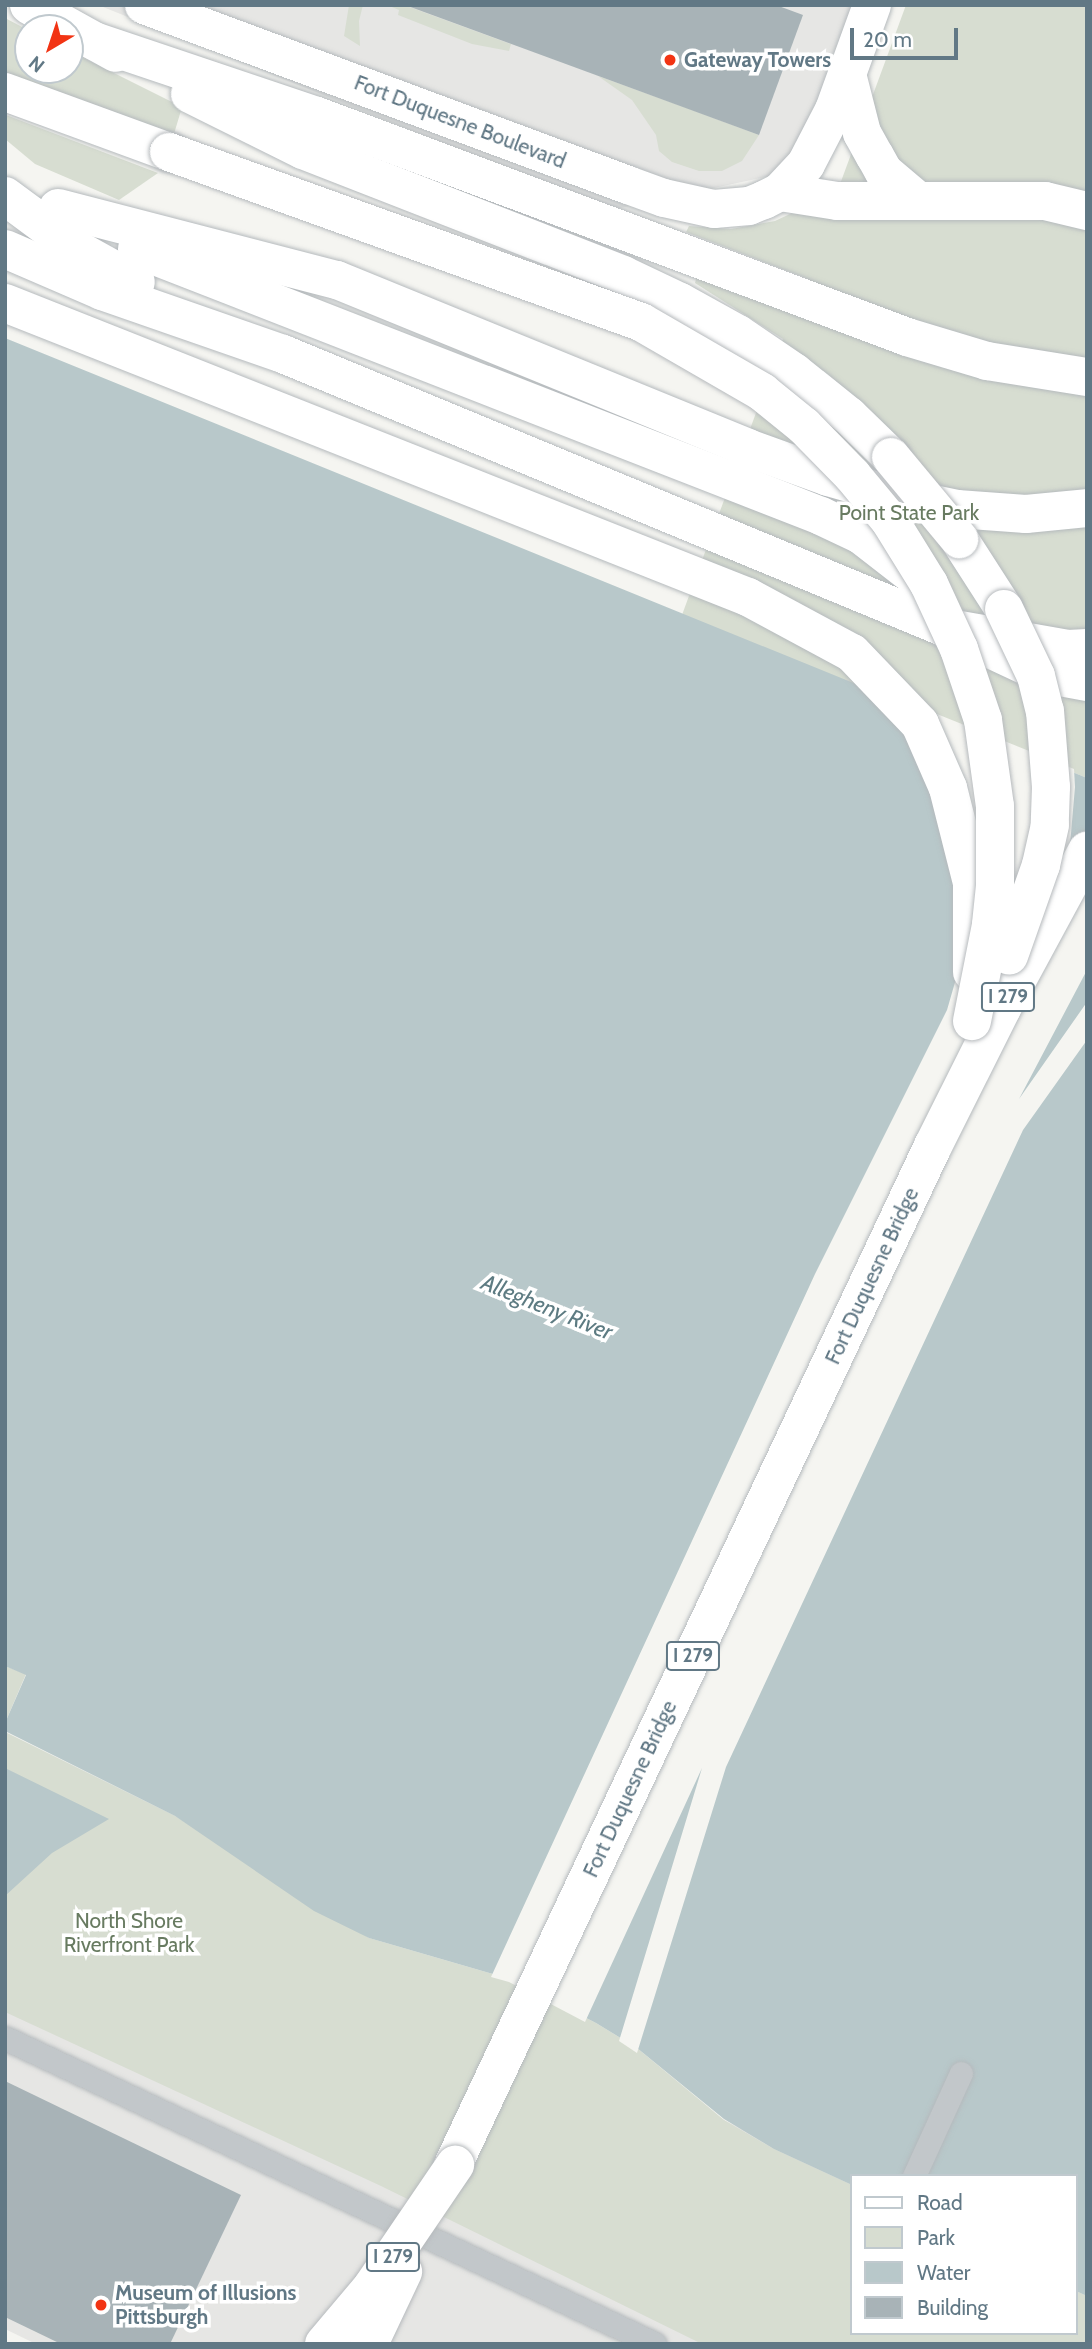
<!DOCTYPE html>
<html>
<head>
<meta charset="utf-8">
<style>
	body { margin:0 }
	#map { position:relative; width:1092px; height:2349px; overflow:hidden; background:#f5f5f1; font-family:Cabin,sans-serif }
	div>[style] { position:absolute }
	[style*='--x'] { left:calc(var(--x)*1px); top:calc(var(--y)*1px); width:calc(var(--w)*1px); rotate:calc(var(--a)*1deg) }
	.built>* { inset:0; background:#e6e6e4 }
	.green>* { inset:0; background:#d7ddd1 }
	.water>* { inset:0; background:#b8c8ca }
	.pier>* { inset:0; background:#f5f5f1 }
	.building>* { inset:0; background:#a8b3b7 }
	.roads { filter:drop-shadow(0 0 2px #b5babd) drop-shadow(0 0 2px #b5babd) }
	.pedestrian>* { height:23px; margin:-11.5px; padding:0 11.5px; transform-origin:11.5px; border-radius:11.5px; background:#c2c7ca }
	.primary>* { height:38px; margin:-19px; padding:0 19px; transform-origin:19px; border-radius:19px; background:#fff }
	.motorway>* { height:38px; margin:-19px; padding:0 19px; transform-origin:19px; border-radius:19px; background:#fff }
	.bridges { filter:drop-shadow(0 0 2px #b6babd) drop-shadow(0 0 2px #b6babd) }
	.motorway-bridge>* { height:38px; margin:-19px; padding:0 19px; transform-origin:19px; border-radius:19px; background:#fff }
	.dots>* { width:19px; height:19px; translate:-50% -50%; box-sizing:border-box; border:4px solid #fff; border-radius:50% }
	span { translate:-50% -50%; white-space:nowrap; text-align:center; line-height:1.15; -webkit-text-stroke:7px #fff; paint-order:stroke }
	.shield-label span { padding:2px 5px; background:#fff; border:2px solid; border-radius:5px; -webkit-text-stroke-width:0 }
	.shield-label { font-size:19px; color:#617885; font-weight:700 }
	.poi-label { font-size:21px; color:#617885; font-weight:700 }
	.left { translate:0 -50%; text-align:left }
	.street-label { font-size:21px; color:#617885 }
	.park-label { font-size:21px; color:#687b61 }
	.water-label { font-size:23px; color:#5d7b82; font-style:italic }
	.frame { position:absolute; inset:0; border:7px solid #617885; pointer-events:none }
	.legend { position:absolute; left:850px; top:2174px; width:228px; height:161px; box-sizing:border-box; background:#fff; border:2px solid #c0c9ce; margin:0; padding:9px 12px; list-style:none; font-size:21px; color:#617885 }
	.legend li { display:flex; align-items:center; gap:14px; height:35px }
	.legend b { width:35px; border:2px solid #c0c9ce }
	.north { position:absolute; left:14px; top:14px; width:70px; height:70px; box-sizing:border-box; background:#fff; border:2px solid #c0c9ce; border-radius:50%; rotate:219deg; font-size:19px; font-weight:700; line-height:28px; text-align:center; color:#617885 }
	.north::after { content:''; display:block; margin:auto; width:24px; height:32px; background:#f23414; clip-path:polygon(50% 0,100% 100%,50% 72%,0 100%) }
	.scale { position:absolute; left:850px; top:28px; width:108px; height:32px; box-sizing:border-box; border:4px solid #617885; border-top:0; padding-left:9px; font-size:21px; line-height:24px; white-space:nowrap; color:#617885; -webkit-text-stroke:5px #fff; paint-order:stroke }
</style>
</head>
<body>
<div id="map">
	<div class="built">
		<i style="clip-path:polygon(98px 5px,868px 5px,812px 167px,611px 210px)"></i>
		<i style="clip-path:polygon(5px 1732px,175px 1816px,369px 1938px,429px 1958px,724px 2120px,852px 2185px,852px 2333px,1076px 2333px,1076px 2291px,1087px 2296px,1087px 2344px,36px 2344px,5px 2329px)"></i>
	</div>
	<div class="green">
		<i style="clip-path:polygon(349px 5px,363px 5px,359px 21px,360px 46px,344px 36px)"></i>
		<i style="clip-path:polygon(387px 5px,404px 5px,511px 44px,509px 51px,472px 44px,398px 15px,399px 10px)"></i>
		<i style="clip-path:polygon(906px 5px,1087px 5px,1087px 778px,682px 615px,783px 339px,695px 283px,697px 275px,793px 311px,806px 278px,686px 232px,689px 226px,731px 229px,775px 221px,792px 213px,829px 214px)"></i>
		<i style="clip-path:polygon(5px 18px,28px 30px,28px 70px,70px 70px,70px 51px,182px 107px,174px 134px,5px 77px)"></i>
		<i style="clip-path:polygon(598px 76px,684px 107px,759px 135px,742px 161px,722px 171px,699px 171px,672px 162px,659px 151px,656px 135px,632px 100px)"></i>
		<i style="clip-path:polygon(5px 115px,6px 115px,158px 173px,119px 200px,35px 164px,5px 139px)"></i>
		<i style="clip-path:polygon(5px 1666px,26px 1674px,5px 1723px)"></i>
		<i style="clip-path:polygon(5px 1732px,175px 1816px,369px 1938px,510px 1979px,596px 2023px,637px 2048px,724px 2120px,774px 2149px,852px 2185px,852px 2333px,1076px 2333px,1076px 2291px,1087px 2296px,1087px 2344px,702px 2344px,381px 2186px,5px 2012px)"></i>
	</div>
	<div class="water">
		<i style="clip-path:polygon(5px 338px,1087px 778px,1087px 2296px,1076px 2291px,1076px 2176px,852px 2176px,852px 2185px,774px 2149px,724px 2119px,637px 2048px,596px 2023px,510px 1979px,369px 1938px,314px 1911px,175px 1816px,5px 1731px,5px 1723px,26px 1675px,5px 1666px)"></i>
		<i style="clip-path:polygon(5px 1768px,109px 1819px,52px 1853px,5px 1896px)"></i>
	</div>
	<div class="pier">
		<i style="clip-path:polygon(857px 682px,1074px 769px,1075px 787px,1068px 868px,1087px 826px,1087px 970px,1019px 1099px,1087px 1002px,1087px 1040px,1023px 1130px,726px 1767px,637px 2053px,619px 2041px,702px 1768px,585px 2022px,509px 1982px,491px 1977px,815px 1274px,947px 1010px,960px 965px,962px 872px,909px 735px)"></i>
	</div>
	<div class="building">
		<i style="clip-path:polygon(405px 5px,776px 5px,803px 15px,759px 135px)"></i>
		<i style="clip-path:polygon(5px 2081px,241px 2195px,170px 2344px,61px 2344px,5px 2317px)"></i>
	</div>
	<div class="roads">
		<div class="pedestrian">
			<i style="--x:5;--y:2038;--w:718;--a:25.21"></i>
			<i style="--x:914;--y:2176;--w:113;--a:-65.5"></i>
		</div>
		<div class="primary">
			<i style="--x:144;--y:5;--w:516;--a:20.4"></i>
			<i style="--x:628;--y:185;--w:38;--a:20"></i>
			<i style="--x:664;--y:198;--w:51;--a:12.4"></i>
			<i style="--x:714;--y:209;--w:35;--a:-5"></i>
			<i style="--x:749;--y:206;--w:16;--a:-22"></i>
			<i style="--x:764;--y:200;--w:18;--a:-27"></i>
			<i style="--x:780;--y:192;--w:38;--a:-47"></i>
			<i style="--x:806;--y:164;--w:61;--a:-62.6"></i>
			<i style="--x:834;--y:110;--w:112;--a:-70.1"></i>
			<i style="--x:847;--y:74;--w:61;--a:75.7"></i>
			<i style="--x:862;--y:133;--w:26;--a:61"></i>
			<i style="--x:875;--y:156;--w:18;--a:61"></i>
			<i style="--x:884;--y:172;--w:43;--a:40.3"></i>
			<i style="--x:780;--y:192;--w:58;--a:9"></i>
			<i style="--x:837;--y:201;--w:208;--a:0"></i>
			<i style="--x:1045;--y:201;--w:43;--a:13.4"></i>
			<i style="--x:5;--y:196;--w:91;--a:36.5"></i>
			<i style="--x:78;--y:250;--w:66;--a:28.9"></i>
			<i style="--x:5;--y:249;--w:106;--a:23.4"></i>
			<i style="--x:102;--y:291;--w:192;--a:19.2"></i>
			<i style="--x:283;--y:354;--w:714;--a:22.47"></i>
			<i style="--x:943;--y:627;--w:127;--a:10"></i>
			<i style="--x:1068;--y:649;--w:19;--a:-3"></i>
		</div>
		<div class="motorway">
			<i style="--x:29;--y:5;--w:99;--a:28.9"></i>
			<i style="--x:94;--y:41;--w:235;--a:18.6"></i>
			<i style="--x:317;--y:116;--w:630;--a:20.53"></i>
			<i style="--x:907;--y:337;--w:84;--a:16.7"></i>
			<i style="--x:987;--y:361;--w:101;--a:9.1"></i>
			<i style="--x:5;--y:92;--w:175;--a:20.1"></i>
			<i style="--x:190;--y:94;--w:126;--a:26.4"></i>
			<i style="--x:303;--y:150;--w:344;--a:21.3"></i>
			<i style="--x:623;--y:275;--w:63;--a:25.3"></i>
			<i style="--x:680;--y:302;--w:66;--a:28.9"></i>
			<i style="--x:738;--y:334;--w:68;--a:34.2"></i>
			<i style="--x:794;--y:372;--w:70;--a:38.7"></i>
			<i style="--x:849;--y:416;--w:59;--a:44.3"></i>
			<i style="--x:58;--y:208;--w:288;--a:14.5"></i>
			<i style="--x:337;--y:280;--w:444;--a:22.2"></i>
			<i style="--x:748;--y:448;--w:85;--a:19.9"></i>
			<i style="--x:828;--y:477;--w:70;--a:15.8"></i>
			<i style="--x:895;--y:496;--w:63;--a:11.8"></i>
			<i style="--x:957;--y:509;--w:69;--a:4.1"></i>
			<i style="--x:1026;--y:514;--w:61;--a:-5.6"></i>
			<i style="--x:137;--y:249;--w:734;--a:21.32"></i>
			<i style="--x:821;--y:516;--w:44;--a:25.4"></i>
			<i style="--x:861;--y:535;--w:73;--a:37.8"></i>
			<i style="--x:5;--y:303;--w:799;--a:21.59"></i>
			<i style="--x:748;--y:597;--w:118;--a:28.3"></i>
			<i style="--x:852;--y:653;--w:98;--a:46.2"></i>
			<i style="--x:920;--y:724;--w:70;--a:66.4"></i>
			<i style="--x:948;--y:788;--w:98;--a:75.8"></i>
			<i style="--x:972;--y:883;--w:89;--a:90"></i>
			<i style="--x:959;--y:539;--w:83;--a:57.3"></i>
			<i style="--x:943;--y:627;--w:111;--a:25"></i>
			<i style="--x:1044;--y:674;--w:44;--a:10.5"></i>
			<i style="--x:453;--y:2165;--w:1126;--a:-64.78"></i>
			<i style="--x:933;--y:1146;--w:154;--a:-63.4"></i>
			<i style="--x:1002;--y:1008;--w:179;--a:-61.6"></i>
		</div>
	</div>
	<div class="bridges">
		<div class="motorway-bridge">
			<i style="--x:169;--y:152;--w:502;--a:19.81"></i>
			<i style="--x:641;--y:322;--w:140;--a:30"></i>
			<i style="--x:762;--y:392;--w:54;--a:39"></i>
			<i style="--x:804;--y:426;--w:69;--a:45.6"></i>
			<i style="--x:852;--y:475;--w:60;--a:50.4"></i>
			<i style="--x:890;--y:521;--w:74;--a:58.2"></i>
			<i style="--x:929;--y:584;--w:72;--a:65.2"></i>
			<i style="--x:959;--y:649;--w:75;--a:71.3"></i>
			<i style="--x:983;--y:720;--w:87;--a:82.1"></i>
			<i style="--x:995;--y:806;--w:80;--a:90"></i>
			<i style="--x:995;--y:886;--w:39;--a:96"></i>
			<i style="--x:991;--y:925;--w:98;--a:101.2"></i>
			<i style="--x:891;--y:457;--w:107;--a:50.3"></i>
			<i style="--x:1004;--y:609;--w:74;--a:64.5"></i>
			<i style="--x:1036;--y:676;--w:36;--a:76"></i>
			<i style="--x:1045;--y:711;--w:76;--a:85.5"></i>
			<i style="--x:1051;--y:787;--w:38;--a:92"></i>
			<i style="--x:1050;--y:825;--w:41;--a:102.7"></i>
			<i style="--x:1041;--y:865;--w:96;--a:109.4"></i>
			<i style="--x:324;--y:2344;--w:75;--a:-49.9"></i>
			<i style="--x:372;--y:2287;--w:148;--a:-55.8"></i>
			<i style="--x:369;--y:2344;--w:80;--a:-64.7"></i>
		</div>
	</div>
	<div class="dots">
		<i style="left:670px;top:60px;background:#f23414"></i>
		<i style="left:101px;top:2305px;background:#f23414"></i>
	</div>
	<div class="shield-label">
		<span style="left:1008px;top:997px">I 279</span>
		<span style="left:693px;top:1656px">I 279</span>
		<span style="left:393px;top:2257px">I 279</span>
	</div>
	<div class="poi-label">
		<span class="left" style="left:684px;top:60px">Gateway Towers</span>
		<span class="left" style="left:115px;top:2305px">Museum of Illusions<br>Pittsburgh</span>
	</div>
	<div class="street-label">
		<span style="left:460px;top:122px;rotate:21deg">Fort Duquesne Boulevard</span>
		<span style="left:872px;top:1276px;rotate:-65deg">Fort Duquesne Bridge</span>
		<span style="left:630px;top:1789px;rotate:-65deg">Fort Duquesne Bridge</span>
	</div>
	<div class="park-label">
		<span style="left:909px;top:513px">Point State Park</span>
		<span style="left:129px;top:1933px">North Shore<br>Riverfront Park</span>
	</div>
	<div class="water-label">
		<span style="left:547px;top:1307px;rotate:22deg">Allegheny River</span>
	</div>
	<div class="frame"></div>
	<ul class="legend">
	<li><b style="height:9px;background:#fff"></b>Road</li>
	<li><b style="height:19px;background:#d7ddd1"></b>Park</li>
	<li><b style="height:19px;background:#b8c8ca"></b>Water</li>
	<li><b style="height:19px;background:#a8b3b7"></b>Building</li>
	</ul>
	<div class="north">N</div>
	<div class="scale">20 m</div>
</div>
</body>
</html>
